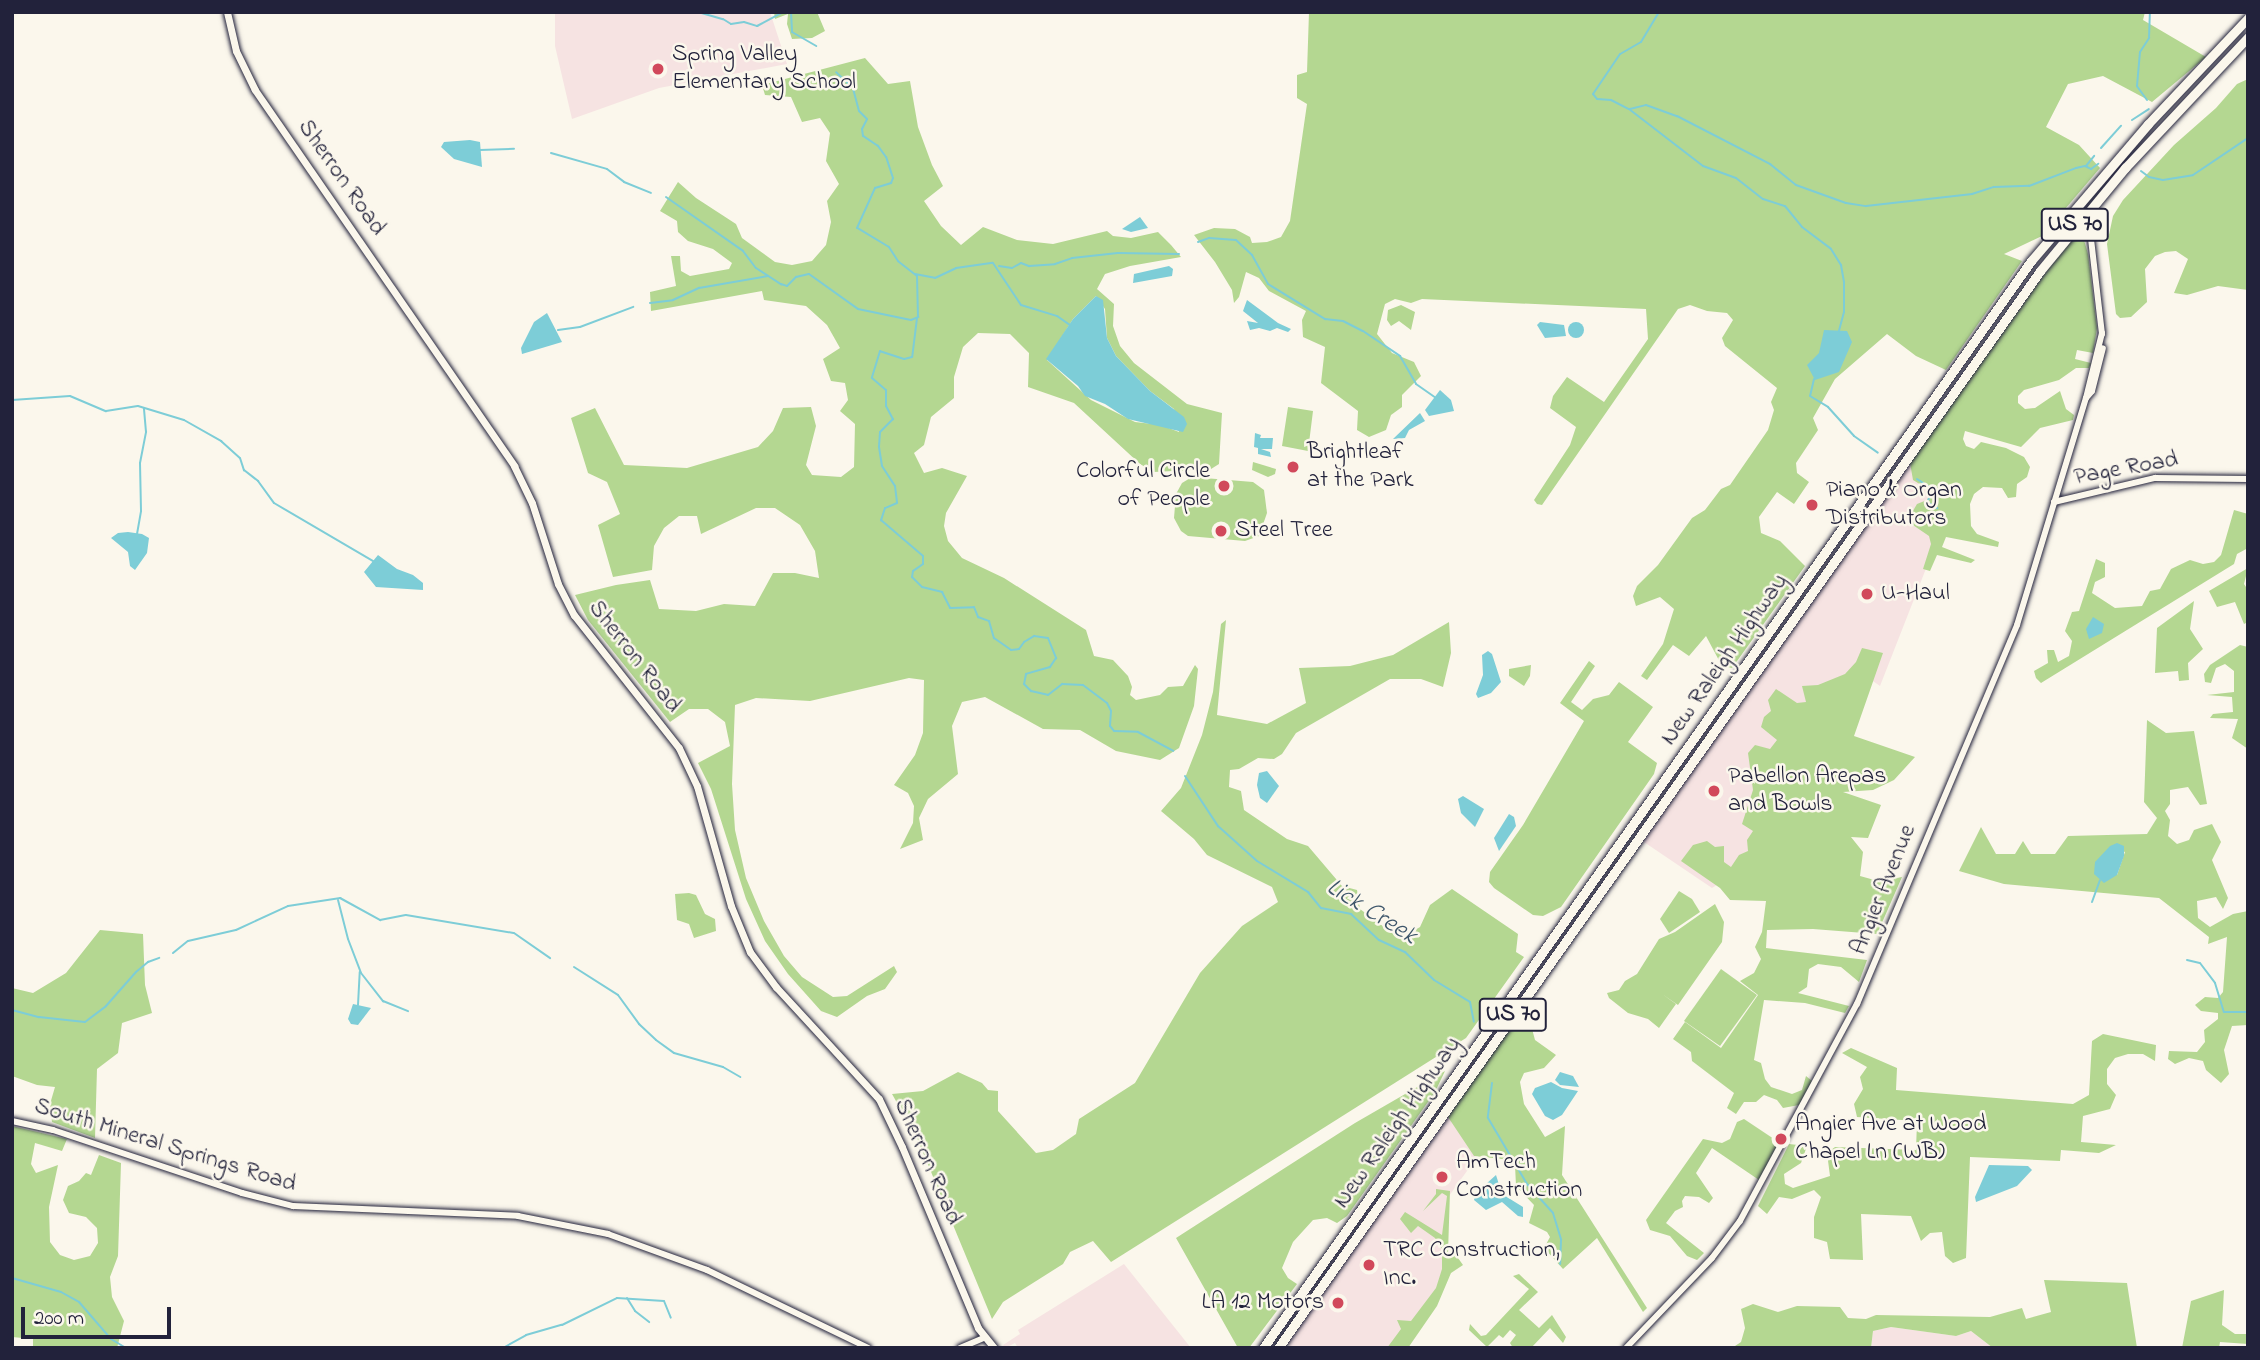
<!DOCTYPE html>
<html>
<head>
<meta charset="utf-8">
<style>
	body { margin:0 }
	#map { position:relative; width:2260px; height:1360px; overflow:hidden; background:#fbf7ec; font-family:"Indie Flower",sans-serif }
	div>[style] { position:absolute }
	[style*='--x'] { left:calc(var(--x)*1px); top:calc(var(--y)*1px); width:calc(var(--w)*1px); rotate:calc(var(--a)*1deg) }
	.built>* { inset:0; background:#f6e3e2 }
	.green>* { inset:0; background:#b4d791 }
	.water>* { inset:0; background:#7dcdd7 }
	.round { border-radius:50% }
	.stream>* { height:2px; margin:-1px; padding:0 1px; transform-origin:1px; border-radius:1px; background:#7dcdd7 }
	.roads { filter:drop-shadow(0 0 2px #22223b) drop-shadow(0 0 2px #22223b) }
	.minor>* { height:6px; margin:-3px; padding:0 3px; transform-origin:3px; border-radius:3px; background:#fbf7ec }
	.major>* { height:7px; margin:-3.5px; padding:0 3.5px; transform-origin:3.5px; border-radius:3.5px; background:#fbf7ec }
	.highway>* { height:9px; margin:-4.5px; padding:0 4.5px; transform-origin:4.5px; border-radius:4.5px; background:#fbf7ec }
	.dots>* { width:19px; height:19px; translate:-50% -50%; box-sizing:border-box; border:4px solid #fbf7ec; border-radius:50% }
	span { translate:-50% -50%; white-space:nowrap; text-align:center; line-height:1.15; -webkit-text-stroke:5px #fbf7ec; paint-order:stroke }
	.shield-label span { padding:2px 5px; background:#fbf7ec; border:2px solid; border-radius:5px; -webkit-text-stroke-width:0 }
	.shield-label { font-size:23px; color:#22223b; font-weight:700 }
	.poi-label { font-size:24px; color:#22223b }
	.left { translate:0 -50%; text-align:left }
	.right { translate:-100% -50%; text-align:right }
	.street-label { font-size:24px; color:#22223b }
	.water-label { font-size:26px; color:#3d556a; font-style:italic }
	.frame { position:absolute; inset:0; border:14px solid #22223b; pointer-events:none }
	.scale { position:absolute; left:21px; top:1307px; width:150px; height:32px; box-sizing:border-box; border:4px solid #22223b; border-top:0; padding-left:9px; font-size:21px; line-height:24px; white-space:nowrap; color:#22223b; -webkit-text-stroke:5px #fbf7ec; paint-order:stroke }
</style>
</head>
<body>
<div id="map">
	<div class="built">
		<i style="clip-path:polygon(555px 12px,770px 12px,787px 64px,659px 88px,572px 119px,555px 46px)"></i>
		<i style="clip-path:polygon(1906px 464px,1956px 492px,1880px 686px,1854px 668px,1766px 829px,1737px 872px,1712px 888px,1641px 840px,1848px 551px)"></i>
		<i style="clip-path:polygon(1449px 1114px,1477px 1157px,1449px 1196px,1445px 1286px,1397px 1348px,1293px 1348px,1286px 1343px)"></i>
		<i style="clip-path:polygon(1124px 1264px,1191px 1348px,1018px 1348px,1015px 1343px,1005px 1348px,1003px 1345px,1020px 1334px,1018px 1330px)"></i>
		<i style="clip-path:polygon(1891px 1327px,1956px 1336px,1971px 1331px,1993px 1348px,1871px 1348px,1873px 1331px)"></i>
	</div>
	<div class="green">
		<i style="clip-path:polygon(774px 12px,817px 12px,825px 31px,812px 38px,792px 39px,787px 24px,788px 14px,775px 19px)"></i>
		<i style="clip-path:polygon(1309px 12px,2145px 12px,2143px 20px,2206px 57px,2152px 102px,2103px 76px,2068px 84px,2046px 127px,2079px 145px,2100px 168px,2042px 236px,2004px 254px,2022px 261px,1946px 370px,1916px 356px,1887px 334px,1835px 379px,1813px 418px,1818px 430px,1796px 463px,1797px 473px,1809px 482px,1794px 504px,1777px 492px,1759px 517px,1761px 533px,1780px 541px,1805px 566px,1732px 668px,1722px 666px,1706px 636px,1689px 656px,1673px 645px,1647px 680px,1641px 676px,1663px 644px,1674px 609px,1660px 597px,1636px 606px,1633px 596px,1637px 586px,1658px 565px,1692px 518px,1705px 510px,1721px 489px,1730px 485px,1768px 430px,1774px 410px,1771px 402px,1777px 388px,1725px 346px,1722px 338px,1733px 320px,1727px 313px,1707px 311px,1690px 305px,1678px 309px,1542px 505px,1537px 504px,1534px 500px,1570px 445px,1576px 427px,1550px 408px,1553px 396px,1567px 377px,1604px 402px,1648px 339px,1646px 309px,1422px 299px,1411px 303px,1395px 299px,1385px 304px,1377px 334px,1392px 353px,1414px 362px,1421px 376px,1402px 395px,1402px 407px,1391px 415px,1386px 430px,1369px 437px,1357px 430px,1358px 411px,1321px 383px,1325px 347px,1303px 337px,1302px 320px,1306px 311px,1269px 291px,1259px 278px,1246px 272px,1239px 297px,1234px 303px,1232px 290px,1215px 262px,1194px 235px,1214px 228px,1235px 229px,1250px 237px,1252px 243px,1267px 242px,1281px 237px,1290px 221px,1307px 104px,1297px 98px,1297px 75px,1307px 72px)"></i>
		<i style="clip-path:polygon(evenodd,865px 58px,888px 84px,910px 81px,918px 127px,932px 165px,943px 186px,924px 201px,941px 226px,961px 245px,983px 227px,1017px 240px,1053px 244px,1107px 231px,1113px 236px,1131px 238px,1158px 232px,1171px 245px,1181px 257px,1130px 266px,1105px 274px,1097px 289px,1114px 304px,1113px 326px,1120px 346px,1134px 363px,1187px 404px,1222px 413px,1219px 464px,1211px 469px,1154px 472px,1140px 464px,1074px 403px,1028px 387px,1029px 353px,1010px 334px,978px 333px,963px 347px,954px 377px,954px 398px,931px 417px,924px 445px,914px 453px,924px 473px,942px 468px,967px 476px,946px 513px,944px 526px,948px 541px,962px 558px,1004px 578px,1086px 630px,1094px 656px,1113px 660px,1128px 676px,1132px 687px,1130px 695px,1136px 700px,1160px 695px,1168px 687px,1183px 686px,1195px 665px,1198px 669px,1194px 706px,1179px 748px,1160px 760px,1116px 751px,1080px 730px,1043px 729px,985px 697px,962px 702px,952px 726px,958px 774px,928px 799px,919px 818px,923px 840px,900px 849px,913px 823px,914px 806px,908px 793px,894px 785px,915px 755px,923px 733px,924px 680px,909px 678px,810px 701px,756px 698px,735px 705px,732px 784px,735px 830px,746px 878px,764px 921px,784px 956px,802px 977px,833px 997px,847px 996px,894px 966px,897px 972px,885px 989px,867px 996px,837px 1017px,821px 1011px,788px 974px,765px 941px,746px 899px,711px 789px,698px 763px,730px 746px,725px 722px,708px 709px,689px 709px,670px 722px,588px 620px,575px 595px,616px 585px,650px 580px,659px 609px,696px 611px,724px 604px,755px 606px,773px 573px,795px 573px,819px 578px,815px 551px,800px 525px,775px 508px,756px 508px,701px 534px,697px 516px,679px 516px,664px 528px,654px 546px,652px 570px,613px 577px,598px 525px,620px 514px,607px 482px,588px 473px,571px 418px,595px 408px,624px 465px,687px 468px,758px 447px,773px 431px,783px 408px,811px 407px,816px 426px,806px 465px,812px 475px,841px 477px,854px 467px,855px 424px,840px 411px,848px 400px,845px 383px,831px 381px,823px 359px,840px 348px,827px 325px,806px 306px,764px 300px,762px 291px,651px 311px,650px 292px,676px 286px,671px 256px,680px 256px,681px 271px,690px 276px,729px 269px,732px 263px,713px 249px,688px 241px,678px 232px,677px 221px,660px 211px,678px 182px,696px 198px,736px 224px,742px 238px,775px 262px,792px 265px,812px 261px,826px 245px,831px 222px,827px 201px,839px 184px,826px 161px,830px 133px,820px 118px,802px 122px,791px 97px,765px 95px,762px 85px,865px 58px,1096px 296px,1105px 309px,1107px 338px,1116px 356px,1150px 391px,1174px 409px,1179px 432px,1161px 425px,1135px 422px,1091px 400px,1047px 360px,1073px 319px,1096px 296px)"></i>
		<i style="clip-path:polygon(2248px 79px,2248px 290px,2218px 286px,2187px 295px,2174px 293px,2188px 259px,2176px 251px,2165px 252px,2155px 256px,2145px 269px,2147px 302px,2131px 317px,2120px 318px,2116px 314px,2107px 244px,2113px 216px,2123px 200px,2174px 145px,2216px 108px,2237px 84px)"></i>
		<i style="clip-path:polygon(2082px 233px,2088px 254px,2097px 328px,2093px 353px,2077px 350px,2075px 359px,2091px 363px,2089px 368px,2076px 368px,2059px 380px,2024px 390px,2018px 396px,2018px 403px,2025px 409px,2035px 408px,2060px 391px,2066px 409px,2074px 415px,2073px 420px,2040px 428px,2021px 447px,1965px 431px,1963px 439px,1966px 446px,1974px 449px,1981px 442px,2006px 448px,2024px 457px,2030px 467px,2027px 477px,2017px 484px,2016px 497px,2008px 498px,2002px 488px,1983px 487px,1974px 494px,1970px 504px,1971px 526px,1977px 534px,1999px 542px,1998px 547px,1946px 537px,1942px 547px,1975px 560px,1971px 563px,1937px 555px,1930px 571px,1923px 569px,1931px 544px,1929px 536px,1907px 521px,1917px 504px,1927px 500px,1931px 491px,1913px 480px,1910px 463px,2051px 265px,2073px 236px)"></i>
		<i style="clip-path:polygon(1401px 305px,1415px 312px,1411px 330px,1399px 321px,1391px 326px,1387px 320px,1388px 310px)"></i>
		<i style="clip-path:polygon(1288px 407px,1313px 411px,1308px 451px,1282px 446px)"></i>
		<i style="clip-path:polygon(1253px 462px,1276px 469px,1275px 474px,1268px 477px,1252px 470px)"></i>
		<i style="clip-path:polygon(1192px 477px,1253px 482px,1264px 490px,1267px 513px,1259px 536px,1245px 541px,1188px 536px,1181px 531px,1174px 518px,1176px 494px,1182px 483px)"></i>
		<i style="clip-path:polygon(2234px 510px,2248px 514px,2248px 548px,2237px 554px,2234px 564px,2041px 683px,2036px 678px,2034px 671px,2048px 663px,2047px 650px,2054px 650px,2058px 662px,2069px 656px,2072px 641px,2065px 631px,2072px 612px,2079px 611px,2096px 559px,2105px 563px,2105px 577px,2095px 582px,2092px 593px,2115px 608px,2142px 606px,2150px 591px,2160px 589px,2171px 569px,2190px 560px,2203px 564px,2214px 562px,2221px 555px)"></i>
		<i style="clip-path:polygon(2248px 568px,2244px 584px,2248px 590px,2248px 622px,2244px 624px,2235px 602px,2217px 607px,2209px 591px)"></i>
		<i style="clip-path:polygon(2194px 601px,2190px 629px,2203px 649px,2188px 663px,2189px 680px,2179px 681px,2178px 671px,2155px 673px,2157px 628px)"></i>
		<i style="clip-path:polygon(1226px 620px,1217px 715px,1267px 724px,1306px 703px,1299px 668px,1350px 666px,1393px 655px,1449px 622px,1451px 653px,1443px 687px,1421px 679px,1390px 679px,1296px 733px,1282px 754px,1274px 759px,1258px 758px,1239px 769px,1230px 770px,1229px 787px,1241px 791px,1244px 810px,1287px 839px,1308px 846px,1342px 886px,1357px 890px,1360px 909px,1400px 939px,1420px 927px,1430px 905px,1452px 889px,1518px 934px,1516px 952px,1524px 957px,1466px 1038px,1111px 1262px,1093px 1241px,1070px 1252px,1063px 1264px,1003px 1302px,992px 1319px,917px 1138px,892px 1094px,923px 1091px,958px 1072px,982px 1083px,988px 1090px,998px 1091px,998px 1111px,1036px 1153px,1053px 1150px,1076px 1134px,1079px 1119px,1135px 1083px,1200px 973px,1242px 926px,1278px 902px,1272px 887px,1207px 855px,1194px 839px,1161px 811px,1181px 788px,1202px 735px,1213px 692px,1221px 624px)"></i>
		<i style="clip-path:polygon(2240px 645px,2248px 647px,2248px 749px,2232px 738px,2238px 719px,2210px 718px,2213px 714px,2233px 712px,2232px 697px,2207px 695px,2234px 692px,2234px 671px,2225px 664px,2216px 668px,2211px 683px,2205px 682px,2204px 674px,2210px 665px)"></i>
		<i style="clip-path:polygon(1862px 648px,1883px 653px,1854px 736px,1915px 757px,1894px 780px,1873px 790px,1843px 792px,1881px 805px,1868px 838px,1851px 837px,1863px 852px,1860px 876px,1878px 881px,1902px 877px,1877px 934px,1813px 929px,1767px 930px,1766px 948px,1867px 960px,1859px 982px,1841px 967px,1818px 964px,1809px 969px,1807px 987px,1798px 993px,1849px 1006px,1845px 1013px,1805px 1003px,1764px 1000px,1754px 1060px,1761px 1063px,1765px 1079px,1771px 1087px,1792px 1094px,1802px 1090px,1806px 1076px,1812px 1081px,1799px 1105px,1783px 1108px,1777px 1100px,1764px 1095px,1756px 1102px,1744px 1102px,1736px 1114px,1727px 1108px,1734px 1093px,1692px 1061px,1691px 1052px,1673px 1039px,1685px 1022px,1721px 1048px,1758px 995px,1740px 981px,1754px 973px,1761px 959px,1755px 947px,1762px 932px,1766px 901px,1730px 900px,1720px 888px,1681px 861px,1693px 845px,1707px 841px,1715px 847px,1724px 846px,1724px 862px,1731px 867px,1739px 855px,1748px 851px,1747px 840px,1753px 831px,1742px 824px,1753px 790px,1748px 753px,1755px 745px,1770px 749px,1777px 740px,1761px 727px,1764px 717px,1771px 711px,1768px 700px,1776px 689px,1797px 703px,1806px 702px,1802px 686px,1818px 685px,1845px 674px,1856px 662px)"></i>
		<i style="clip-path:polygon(1589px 661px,1595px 666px,1571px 702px,1582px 710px,1593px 699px,1609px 695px,1619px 682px,1653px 707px,1628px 742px,1657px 763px,1654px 774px,1561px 907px,1543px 916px,1533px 915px,1494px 888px,1489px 882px,1490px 872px,1523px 825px,1584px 721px,1560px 703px)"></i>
		<i style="clip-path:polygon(1531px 665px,1530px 676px,1524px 686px,1509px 676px,1509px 669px)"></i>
		<i style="clip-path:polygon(evenodd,2147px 720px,2166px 733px,2194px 731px,2207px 804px,2200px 805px,2188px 787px,2170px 790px,2170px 804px,2165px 811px,2170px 820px,2168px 836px,2177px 844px,2189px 840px,2194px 830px,2212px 824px,2221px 842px,2212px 860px,2228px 898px,2223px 909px,2216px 897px,2197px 901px,2198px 918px,2210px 927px,2233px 914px,2248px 911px,2248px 1025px,2232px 1026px,2224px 1050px,2229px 1074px,2221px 1083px,2206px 1070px,2203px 1061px,2189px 1058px,2175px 1064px,2168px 1059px,2169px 1051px,2197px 1052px,2205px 1042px,2204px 1030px,2218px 1019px,2218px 1013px,2201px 1011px,2195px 1005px,2205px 997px,2218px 998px,2223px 992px,2227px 937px,2208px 944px,2209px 937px,2159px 898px,2004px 884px,1959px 871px,1981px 827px,1996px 854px,2015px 854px,2023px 841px,2031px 854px,2055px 854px,2068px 836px,2147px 834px,2157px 818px,2144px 802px,2147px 720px,2110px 846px,2125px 852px,2117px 875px,2110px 846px)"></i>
		<i style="clip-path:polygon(1679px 891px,1692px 899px,1700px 912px,1669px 933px,1660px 919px)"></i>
		<i style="clip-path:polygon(689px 893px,696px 895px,705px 914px,715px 919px,716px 931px,694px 938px,689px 924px,677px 920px,675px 894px)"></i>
		<i style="clip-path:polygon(1715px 904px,1724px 922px,1722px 942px,1678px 1005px,1662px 994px,1676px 1004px,1659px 1028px,1648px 1019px,1628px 1013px,1609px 998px,1607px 993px,1619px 990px,1625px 981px,1637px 974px,1659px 939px,1675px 932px)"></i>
		<i style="clip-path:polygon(100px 930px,143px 934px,145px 985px,152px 1013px,122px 1023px,118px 1053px,97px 1069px,95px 1138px,52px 1122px,50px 1104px,55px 1087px,37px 1085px,12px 1076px,12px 988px,33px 993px,66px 973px)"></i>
		<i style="clip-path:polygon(1721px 969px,1757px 995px,1720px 1046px,1684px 1021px)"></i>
		<i style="clip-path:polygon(1518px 1016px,1531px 1025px,1535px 1040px,1556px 1055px,1544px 1068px,1524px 1073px,1520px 1082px,1524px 1104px,1545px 1137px,1565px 1126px,1562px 1175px,1647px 1308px,1643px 1312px,1597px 1238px,1563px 1269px,1544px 1248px,1550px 1237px,1547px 1232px,1529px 1223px,1534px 1205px,1516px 1186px,1515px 1165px,1511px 1160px,1474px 1156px,1448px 1117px)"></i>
		<i style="clip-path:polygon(2103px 1034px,2156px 1045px,2155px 1061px,2143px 1054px,2128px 1054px,2115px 1058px,2107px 1069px,2107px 1084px,2116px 1095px,2110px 1109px,2083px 1116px,2081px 1142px,2116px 1145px,2099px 1153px,2061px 1150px,2060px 1161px,1970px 1157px,1966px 1258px,1953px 1263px,1945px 1256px,1942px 1232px,1930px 1233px,1921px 1241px,1911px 1216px,1861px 1214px,1863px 1260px,1830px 1259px,1827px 1242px,1814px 1238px,1814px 1217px,1821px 1197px,1814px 1190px,1792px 1199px,1779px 1197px,1767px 1214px,1758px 1206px,1789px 1144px,1807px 1146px,1801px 1163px,1784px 1174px,1785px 1184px,1793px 1188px,1830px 1176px,1827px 1153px,1835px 1147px,1916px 1150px,1917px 1121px,1857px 1117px,1854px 1104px,1863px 1089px,1860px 1077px,1867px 1067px,1842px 1053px,1851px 1048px,1897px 1068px,1896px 1090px,2073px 1104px,2089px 1095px,2092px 1041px)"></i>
		<i style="clip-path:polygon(1445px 1071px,1435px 1092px,1347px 1216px,1337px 1223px,1327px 1218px,1313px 1220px,1293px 1242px,1282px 1268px,1288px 1278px,1297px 1284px,1249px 1348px,1238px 1348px,1176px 1238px,1355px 1123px)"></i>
		<i style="clip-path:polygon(1744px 1119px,1780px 1143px,1759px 1180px,1712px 1148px,1696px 1173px,1713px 1198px,1709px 1203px,1699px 1197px,1685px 1196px,1682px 1201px,1683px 1207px,1675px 1211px,1666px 1223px,1704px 1253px,1697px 1260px,1687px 1256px,1670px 1236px,1650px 1230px,1646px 1220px,1703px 1139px,1722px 1143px,1730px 1139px,1737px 1122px)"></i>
		<i style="clip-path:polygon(12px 1126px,67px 1139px,62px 1151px,35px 1143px,31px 1164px,36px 1173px,58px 1165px,49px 1207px,50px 1242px,60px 1255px,74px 1260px,90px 1256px,98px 1243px,97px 1228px,86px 1217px,69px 1213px,63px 1200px,68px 1186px,79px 1181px,86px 1173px,91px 1175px,99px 1155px,121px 1163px,118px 1256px,110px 1277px,112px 1297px,124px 1321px,117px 1348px,33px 1348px,33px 1339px,12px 1337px)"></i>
		<i style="clip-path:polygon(1436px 1189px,1450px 1191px,1448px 1253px,1458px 1258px,1463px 1265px,1451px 1273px,1437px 1306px,1408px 1348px,1387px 1348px,1401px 1329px,1397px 1320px,1411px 1321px,1436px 1288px,1442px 1269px,1442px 1249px,1435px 1238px,1418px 1226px,1411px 1233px,1400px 1219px,1405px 1212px,1442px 1235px,1447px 1196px,1442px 1193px,1423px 1211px,1436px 1194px)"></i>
		<i style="clip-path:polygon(1519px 1274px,1538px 1292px,1519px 1310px,1539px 1328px,1552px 1315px,1566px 1337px,1563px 1343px,1550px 1328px,1531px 1348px,1513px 1348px,1510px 1343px,1516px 1335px,1510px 1330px,1503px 1338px,1499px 1335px,1487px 1347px,1469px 1330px,1470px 1324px,1481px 1336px,1486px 1335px,1529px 1289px,1513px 1276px)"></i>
		<i style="clip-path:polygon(2044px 1280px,2127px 1283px,2137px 1348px,1993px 1348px,1971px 1331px,1956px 1336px,1891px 1327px,1873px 1331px,1871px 1348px,1732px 1348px,1741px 1342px,1745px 1328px,1741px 1309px,1753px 1304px,1778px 1312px,1797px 1306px,1840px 1307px,1848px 1318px,1866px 1319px,1876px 1315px,1990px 1317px,2022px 1308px,2026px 1319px,2051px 1312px)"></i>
		<i style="clip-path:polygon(2224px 1290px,2222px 1325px,2235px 1334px,2248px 1334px,2248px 1344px,2220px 1342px,2219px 1348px,2182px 1348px,2191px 1301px)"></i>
	</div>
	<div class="water">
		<i style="clip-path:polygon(470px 140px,480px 142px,482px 167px,454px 159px,441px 147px,444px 142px)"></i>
		<i style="clip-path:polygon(1140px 217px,1148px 228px,1131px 232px,1122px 229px)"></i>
		<i style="clip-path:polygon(1169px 266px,1173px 269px,1172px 276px,1133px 283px,1134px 274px)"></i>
		<i style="clip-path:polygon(1096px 296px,1103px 300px,1107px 338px,1116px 356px,1150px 391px,1184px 417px,1187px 424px,1183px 432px,1128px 419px,1105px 404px,1085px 396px,1078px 386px,1046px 359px,1073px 319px)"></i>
		<i style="clip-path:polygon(1247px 300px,1278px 323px,1291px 329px,1288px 332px,1277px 328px,1270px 331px,1259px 328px,1250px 330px,1247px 321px,1258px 323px,1243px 311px)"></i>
		<i style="clip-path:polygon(547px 313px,562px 342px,522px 354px,521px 348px,534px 322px)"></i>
		<i class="round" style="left:1568px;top:322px;width:16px;height:16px"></i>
		<i style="clip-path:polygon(1540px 322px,1564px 325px,1566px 336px,1545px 338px,1537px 325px)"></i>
		<i style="clip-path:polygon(1824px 330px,1847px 331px,1852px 342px,1839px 372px,1815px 380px,1807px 365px,1819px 353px)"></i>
		<i style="clip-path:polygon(1440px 390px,1451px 400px,1454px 411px,1429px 416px,1425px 410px)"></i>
		<i style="clip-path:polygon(1420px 413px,1425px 421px,1409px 430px,1405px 438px,1393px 439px)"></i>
		<i style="clip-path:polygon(1255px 433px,1261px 435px,1260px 438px,1273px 438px,1272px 449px,1261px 449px,1270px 452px,1271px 457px,1258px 454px,1258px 448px,1254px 447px)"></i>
		<i style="clip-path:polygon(128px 532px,142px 534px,149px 538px,147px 553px,135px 570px,130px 566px,128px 552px,111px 538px,118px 533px)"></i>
		<i style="clip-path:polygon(378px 555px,397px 569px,413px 575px,423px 583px,423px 590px,376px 587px,364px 572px)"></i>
		<i style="clip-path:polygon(2093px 617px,2104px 624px,2102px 633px,2089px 639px,2086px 629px)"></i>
		<i style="clip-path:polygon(1488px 651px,1492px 654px,1501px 682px,1491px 693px,1478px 698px,1476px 694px,1483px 675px,1482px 655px)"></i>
		<i style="clip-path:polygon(1267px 771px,1279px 786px,1267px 803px,1260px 798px,1257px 785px,1259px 773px)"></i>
		<i style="clip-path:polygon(1463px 796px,1484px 809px,1475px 827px,1461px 813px,1458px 799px)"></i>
		<i style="clip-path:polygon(1509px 814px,1514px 817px,1516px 826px,1499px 851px,1494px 838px)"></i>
		<i style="clip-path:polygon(2117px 843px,2124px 846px,2124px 856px,2117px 875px,2104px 883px,2094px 874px,2095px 862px,2110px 846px)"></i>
		<i style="clip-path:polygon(353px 1004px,371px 1008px,358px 1025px,351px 1024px,348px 1019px)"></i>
		<i style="clip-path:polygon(1560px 1072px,1573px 1076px,1579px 1087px,1560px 1085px,1555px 1080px)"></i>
		<i style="clip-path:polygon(1551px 1082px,1562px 1088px,1578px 1091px,1562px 1115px,1553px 1120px,1545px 1116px,1532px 1094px,1535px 1088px)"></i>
		<i style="clip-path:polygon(1989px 1165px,2028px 1166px,2032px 1170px,2017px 1186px,1976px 1202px,1975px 1197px)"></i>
		<i style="clip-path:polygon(1496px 1175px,1502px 1194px,1523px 1207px,1523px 1217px,1518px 1216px,1502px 1202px,1486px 1210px,1474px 1200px,1476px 1193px)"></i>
	</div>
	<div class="stream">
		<i style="--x:698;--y:12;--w:26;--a:16"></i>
		<i style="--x:723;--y:19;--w:9;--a:32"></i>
		<i style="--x:731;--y:24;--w:13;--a:-9"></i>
		<i style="--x:744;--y:22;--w:14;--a:17"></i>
		<i style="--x:757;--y:26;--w:30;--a:-28"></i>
		<i style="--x:791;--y:12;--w:20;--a:87"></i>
		<i style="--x:792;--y:32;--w:28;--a:30"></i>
		<i style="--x:1659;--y:12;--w:35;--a:121"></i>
		<i style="--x:1641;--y:42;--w:24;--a:150"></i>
		<i style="--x:1620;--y:54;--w:48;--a:124"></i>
		<i style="--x:1593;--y:94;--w:6;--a:51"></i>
		<i style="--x:1597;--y:99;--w:14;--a:4"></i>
		<i style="--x:1611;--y:100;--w:20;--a:27"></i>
		<i style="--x:1629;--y:109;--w:93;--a:37.6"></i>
		<i style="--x:1703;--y:166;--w:35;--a:20"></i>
		<i style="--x:1736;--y:178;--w:34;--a:38"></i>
		<i style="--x:1763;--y:199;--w:23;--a:18"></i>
		<i style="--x:1785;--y:206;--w:27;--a:51"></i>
		<i style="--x:1802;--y:227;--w:36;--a:37"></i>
		<i style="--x:1831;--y:249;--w:19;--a:58"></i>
		<i style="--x:1841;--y:265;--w:17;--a:80"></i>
		<i style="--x:1844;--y:282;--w:30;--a:90"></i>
		<i style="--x:1844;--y:312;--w:20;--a:105"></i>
		<i style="--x:1742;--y:12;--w:29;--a:0"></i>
		<i style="--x:2147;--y:100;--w:17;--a:-126"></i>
		<i style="--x:2137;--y:86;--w:34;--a:-85"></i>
		<i style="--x:2140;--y:52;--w:17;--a:-57"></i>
		<i style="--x:2149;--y:38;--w:26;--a:-88"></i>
		<i style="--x:1630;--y:109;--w:16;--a:-14"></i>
		<i style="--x:1646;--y:105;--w:33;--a:20"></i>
		<i style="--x:1677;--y:116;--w:105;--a:27.3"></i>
		<i style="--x:1770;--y:164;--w:33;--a:39"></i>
		<i style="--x:1796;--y:185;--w:53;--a:19.8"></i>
		<i style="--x:1846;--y:203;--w:20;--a:9"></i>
		<i style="--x:1866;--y:206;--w:107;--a:-6.5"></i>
		<i style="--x:1972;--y:194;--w:23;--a:-18"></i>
		<i style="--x:1994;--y:187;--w:35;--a:-2"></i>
		<i style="--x:2029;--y:186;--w:50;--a:-21"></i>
		<i style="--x:2076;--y:168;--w:9;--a:-13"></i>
		<i style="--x:2085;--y:166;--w:7;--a:27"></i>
		<i style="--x:2091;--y:169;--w:9;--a:-36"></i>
		<i style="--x:2132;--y:120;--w:20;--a:-33"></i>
		<i style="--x:2101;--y:148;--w:30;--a:-48"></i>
		<i style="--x:480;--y:150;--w:34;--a:-2"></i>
		<i style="--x:551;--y:153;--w:58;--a:15.9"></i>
		<i style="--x:607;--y:169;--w:21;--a:37"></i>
		<i style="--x:624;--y:182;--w:29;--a:22"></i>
		<i style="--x:2086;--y:166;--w:13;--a:-51"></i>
		<i style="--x:2141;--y:171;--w:10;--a:37"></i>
		<i style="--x:2149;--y:177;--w:14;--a:12"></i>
		<i style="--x:2163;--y:180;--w:30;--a:-9"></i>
		<i style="--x:2193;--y:175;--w:66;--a:-33.9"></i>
		<i style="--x:666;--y:197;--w:94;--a:35"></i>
		<i style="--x:743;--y:251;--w:21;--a:53"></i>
		<i style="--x:756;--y:268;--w:30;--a:33"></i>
		<i style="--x:781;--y:284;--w:6;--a:18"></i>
		<i style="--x:787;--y:286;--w:13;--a:-45"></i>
		<i style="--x:796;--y:277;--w:13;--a:-13"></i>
		<i style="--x:809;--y:274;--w:60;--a:35.5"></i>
		<i style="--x:858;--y:309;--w:54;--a:11.7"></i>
		<i style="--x:911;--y:320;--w:8;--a:-23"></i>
		<i style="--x:918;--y:317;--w:41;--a:-91.4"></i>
		<i style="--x:917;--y:276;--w:24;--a:-142"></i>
		<i style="--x:898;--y:261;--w:17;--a:-123"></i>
		<i style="--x:889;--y:247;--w:37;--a:-149"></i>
		<i style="--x:857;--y:228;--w:44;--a:-65.8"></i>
		<i style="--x:875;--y:188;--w:17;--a:-17"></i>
		<i style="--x:891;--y:183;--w:5;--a:-68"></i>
		<i style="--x:893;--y:178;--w:22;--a:-108"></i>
		<i style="--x:886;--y:157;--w:14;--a:-126"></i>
		<i style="--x:878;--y:146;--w:18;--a:-146"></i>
		<i style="--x:863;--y:136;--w:7;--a:-98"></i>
		<i style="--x:862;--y:129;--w:11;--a:-63"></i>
		<i style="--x:867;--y:119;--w:11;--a:-135"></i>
		<i style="--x:859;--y:111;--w:24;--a:-105"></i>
		<i style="--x:853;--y:88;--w:23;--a:-137"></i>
		<i style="--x:1198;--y:242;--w:12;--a:-20"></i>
		<i style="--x:1209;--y:238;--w:27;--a:4"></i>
		<i style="--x:1236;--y:240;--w:22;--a:43"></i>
		<i style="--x:1252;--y:255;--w:33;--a:61"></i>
		<i style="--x:1268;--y:284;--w:67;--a:31.6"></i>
		<i style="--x:1325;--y:319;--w:18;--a:6"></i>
		<i style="--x:1343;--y:321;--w:22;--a:27"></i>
		<i style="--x:1363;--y:331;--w:45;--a:34"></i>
		<i style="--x:1400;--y:356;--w:32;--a:60"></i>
		<i style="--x:1416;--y:384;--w:24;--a:35"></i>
		<i style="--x:999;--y:266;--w:13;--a:9"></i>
		<i style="--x:1012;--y:268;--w:10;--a:-29"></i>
		<i style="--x:1021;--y:263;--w:9;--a:21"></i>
		<i style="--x:1029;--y:266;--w:26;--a:-4"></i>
		<i style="--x:1055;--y:264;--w:18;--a:-19"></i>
		<i style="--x:1072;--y:258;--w:46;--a:-6.2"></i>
		<i style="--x:1118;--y:253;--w:61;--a:0.9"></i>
		<i style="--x:915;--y:274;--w:20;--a:11"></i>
		<i style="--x:935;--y:278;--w:23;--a:-25"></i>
		<i style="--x:956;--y:268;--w:37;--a:-8"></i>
		<i style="--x:993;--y:263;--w:50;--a:56.3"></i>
		<i style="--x:1021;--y:305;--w:38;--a:17"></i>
		<i style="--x:1057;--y:316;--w:16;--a:35"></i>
		<i style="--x:650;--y:303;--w:23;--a:-7"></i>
		<i style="--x:673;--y:300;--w:29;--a:-25"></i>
		<i style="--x:699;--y:288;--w:70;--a:-9.9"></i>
		<i style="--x:917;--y:318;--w:39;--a:97"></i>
		<i style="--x:912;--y:357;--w:8;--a:166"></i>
		<i style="--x:904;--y:359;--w:25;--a:-162"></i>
		<i style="--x:880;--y:351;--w:28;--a:107"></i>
		<i style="--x:872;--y:378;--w:18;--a:41"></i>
		<i style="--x:886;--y:390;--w:16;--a:90"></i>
		<i style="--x:886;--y:406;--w:15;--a:62"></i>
		<i style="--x:893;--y:419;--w:18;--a:135"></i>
		<i style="--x:880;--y:432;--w:15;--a:94"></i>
		<i style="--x:879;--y:447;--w:19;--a:81"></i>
		<i style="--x:882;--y:466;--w:24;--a:57"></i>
		<i style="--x:895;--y:486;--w:17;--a:83"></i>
		<i style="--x:897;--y:503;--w:13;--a:157"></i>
		<i style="--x:885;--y:508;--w:13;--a:108"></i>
		<i style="--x:881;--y:520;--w:55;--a:40.6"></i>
		<i style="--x:923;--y:556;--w:8;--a:90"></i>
		<i style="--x:923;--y:564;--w:12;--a:145"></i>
		<i style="--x:913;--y:571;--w:6;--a:99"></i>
		<i style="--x:912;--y:577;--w:14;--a:45"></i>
		<i style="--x:922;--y:587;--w:21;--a:14"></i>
		<i style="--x:942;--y:592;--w:18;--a:63"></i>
		<i style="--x:950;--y:608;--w:24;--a:-2"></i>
		<i style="--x:974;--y:607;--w:11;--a:68"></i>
		<i style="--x:978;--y:617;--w:12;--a:20"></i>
		<i style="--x:989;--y:621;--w:18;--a:74"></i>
		<i style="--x:994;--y:638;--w:21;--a:35"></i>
		<i style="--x:1011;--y:650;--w:8;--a:-7"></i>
		<i style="--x:1019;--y:649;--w:9;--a:-54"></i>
		<i style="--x:1024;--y:642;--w:12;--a:-31"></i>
		<i style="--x:1034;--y:636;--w:14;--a:8"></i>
		<i style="--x:1048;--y:638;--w:22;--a:68"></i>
		<i style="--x:1056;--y:658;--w:11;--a:124"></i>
		<i style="--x:1050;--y:667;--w:25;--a:164"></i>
		<i style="--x:1026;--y:674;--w:10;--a:101"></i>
		<i style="--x:1024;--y:684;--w:10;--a:45"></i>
		<i style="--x:1031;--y:691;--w:17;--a:13"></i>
		<i style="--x:1048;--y:695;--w:18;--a:-38"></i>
		<i style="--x:1062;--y:684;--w:21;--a:3"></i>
		<i style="--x:1083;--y:685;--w:30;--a:37"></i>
		<i style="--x:1107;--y:703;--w:9;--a:63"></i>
		<i style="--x:1111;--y:711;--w:15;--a:94"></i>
		<i style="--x:1110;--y:726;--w:6;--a:51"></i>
		<i style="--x:1114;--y:731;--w:24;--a:2"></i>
		<i style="--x:1138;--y:732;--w:40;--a:28"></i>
		<i style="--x:558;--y:330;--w:22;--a:-8"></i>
		<i style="--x:580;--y:327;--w:57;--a:-20.7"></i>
		<i style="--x:1814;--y:379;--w:17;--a:103"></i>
		<i style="--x:1810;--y:396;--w:21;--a:31"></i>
		<i style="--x:1828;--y:407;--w:39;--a:48"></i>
		<i style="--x:1854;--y:436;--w:29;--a:35"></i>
		<i style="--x:12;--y:400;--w:58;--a:-3.9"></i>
		<i style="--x:70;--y:396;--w:39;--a:23"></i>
		<i style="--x:106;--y:411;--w:32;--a:-9"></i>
		<i style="--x:138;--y:406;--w:48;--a:16.9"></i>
		<i style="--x:184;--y:420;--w:43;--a:29.6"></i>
		<i style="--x:221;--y:441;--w:25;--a:42"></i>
		<i style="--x:240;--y:458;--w:13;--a:72"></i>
		<i style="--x:244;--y:470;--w:18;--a:38"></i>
		<i style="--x:258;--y:481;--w:27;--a:54"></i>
		<i style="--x:274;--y:503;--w:115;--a:30.4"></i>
		<i style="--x:1917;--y:479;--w:20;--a:33"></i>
		<i style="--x:1934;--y:490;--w:14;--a:120"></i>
		<i style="--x:1927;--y:502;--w:12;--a:31"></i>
		<i style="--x:137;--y:534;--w:23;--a:-80"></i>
		<i style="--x:141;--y:511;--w:48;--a:-91.2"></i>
		<i style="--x:140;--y:463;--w:32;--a:-79"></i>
		<i style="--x:146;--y:432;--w:24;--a:-95"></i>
		<i style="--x:1185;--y:776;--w:60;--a:56.6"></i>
		<i style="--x:1218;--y:826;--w:52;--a:41.9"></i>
		<i style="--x:1257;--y:861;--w:60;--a:31.3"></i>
		<i style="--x:1308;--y:892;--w:21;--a:51"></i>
		<i style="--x:1321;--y:908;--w:31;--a:11"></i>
		<i style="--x:1351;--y:914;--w:38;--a:43"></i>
		<i style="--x:1379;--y:940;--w:29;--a:25"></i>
		<i style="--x:1405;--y:952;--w:40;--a:44"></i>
		<i style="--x:1434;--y:980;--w:42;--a:31.4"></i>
		<i style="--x:1470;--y:1002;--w:20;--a:79"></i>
		<i style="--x:338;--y:900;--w:40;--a:75.6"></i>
		<i style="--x:348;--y:939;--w:36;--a:69"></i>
		<i style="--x:361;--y:973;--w:36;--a:52"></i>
		<i style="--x:383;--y:1001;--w:27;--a:22"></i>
		<i style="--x:2092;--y:902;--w:23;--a:-70"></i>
		<i style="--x:173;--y:953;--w:19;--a:-39"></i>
		<i style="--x:188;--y:941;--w:49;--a:-12.9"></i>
		<i style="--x:236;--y:930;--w:57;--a:-24.8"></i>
		<i style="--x:288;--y:906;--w:53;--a:-8.7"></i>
		<i style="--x:340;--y:898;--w:46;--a:28.8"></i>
		<i style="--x:380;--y:920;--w:26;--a:-11"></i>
		<i style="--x:406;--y:915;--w:109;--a:9.5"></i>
		<i style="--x:514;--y:933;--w:44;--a:34.8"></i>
		<i style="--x:2187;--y:960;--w:13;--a:13"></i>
		<i style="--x:2200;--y:963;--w:25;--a:53"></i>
		<i style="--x:2215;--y:983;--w:30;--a:73"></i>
		<i style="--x:2224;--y:1012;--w:24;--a:0"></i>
		<i style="--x:574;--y:967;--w:52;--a:32.5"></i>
		<i style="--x:618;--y:995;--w:36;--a:54"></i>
		<i style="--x:639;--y:1024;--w:23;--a:43"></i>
		<i style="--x:656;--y:1040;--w:22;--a:36"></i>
		<i style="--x:674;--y:1053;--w:51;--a:15.9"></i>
		<i style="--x:723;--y:1067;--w:20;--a:30"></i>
		<i style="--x:358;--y:1005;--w:33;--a:-87"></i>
		<i style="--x:12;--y:1010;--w:28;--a:15"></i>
		<i style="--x:39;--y:1017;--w:46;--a:6.2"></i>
		<i style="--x:85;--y:1022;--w:26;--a:-37"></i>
		<i style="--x:106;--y:1006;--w:45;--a:-48.6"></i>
		<i style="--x:136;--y:972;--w:16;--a:-40"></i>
		<i style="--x:148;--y:962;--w:12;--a:-20"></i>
		<i style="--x:1492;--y:1083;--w:35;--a:97"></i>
		<i style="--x:1488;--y:1118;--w:77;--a:59.4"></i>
		<i style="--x:1527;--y:1184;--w:39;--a:48"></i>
		<i style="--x:1553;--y:1213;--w:28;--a:73"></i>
		<i style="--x:1561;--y:1240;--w:24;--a:92"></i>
		<i style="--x:12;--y:1278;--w:51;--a:15.9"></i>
		<i style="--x:61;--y:1292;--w:21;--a:29"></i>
		<i style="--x:79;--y:1302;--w:49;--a:49.1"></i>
		<i style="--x:111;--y:1339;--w:17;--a:31"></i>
		<i style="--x:627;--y:1298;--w:15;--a:58"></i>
		<i style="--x:635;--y:1311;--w:18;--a:38"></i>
		<i style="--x:503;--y:1348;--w:26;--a:-29"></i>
		<i style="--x:526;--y:1335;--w:37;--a:-16"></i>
		<i style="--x:562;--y:1325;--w:61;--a:-26.1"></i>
		<i style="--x:617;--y:1298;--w:47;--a:3.7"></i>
		<i style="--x:664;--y:1301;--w:18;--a:68"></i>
	</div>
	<div class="roads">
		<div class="minor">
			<i style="--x:2088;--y:213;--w:122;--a:83.4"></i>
			<i style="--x:2086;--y:398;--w:9;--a:-49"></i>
			<i style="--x:2092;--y:391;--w:44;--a:-75.7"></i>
			<i style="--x:2054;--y:502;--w:104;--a:-13.4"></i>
			<i style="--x:2155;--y:478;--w:93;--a:0.6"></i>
			<i style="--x:12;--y:1121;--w:42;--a:12.4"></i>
			<i style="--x:53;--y:1130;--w:199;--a:18.4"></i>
			<i style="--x:242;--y:1193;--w:53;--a:14.3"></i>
			<i style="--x:293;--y:1206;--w:225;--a:2.5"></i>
			<i style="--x:518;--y:1216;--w:92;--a:11.3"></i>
			<i style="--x:608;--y:1234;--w:105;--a:20"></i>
			<i style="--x:707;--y:1270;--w:179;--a:25.8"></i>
			<i style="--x:960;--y:1348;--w:25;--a:-23"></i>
			<i style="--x:1626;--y:1348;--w:124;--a:-46.3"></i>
			<i style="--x:1712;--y:1258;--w:46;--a:-52.9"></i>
			<i style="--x:1740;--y:1221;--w:247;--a:-61.7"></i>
			<i style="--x:1857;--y:1004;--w:411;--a:-67.1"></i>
			<i style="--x:2017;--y:625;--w:237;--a:-73.1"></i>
			<i style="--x:2086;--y:398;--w:67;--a:-76.2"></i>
		</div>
		<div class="major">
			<i style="--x:227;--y:12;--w:40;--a:77"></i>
			<i style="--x:236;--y:51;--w:43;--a:64"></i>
			<i style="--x:255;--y:90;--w:457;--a:55.4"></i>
			<i style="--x:514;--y:466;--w:41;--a:64.1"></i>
			<i style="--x:532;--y:503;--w:85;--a:72.2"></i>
			<i style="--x:558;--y:584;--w:35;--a:63"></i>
			<i style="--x:574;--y:615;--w:169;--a:51.7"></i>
			<i style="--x:679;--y:748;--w:42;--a:64.7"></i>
			<i style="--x:697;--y:786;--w:125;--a:74.2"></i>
			<i style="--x:731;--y:906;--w:50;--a:67.6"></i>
			<i style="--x:750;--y:952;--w:44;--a:53.4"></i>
			<i style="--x:776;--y:987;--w:152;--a:47.4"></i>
			<i style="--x:879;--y:1099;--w:53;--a:64.4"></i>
			<i style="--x:902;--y:1147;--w:196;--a:67.2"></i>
			<i style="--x:978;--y:1328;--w:26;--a:51"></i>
		</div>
		<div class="highway">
			<i style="--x:1263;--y:1348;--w:1331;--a:-54.76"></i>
			<i style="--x:2031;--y:261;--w:180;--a:-49.5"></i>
			<i style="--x:2148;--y:124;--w:146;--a:-46.7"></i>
			<i style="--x:1278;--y:1348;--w:1319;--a:-54.72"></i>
			<i style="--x:2040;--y:271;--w:134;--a:-50.5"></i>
			<i style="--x:2125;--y:168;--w:180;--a:-46.8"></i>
		</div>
	</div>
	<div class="dots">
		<i style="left:658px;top:69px;background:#d1495b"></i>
		<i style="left:1293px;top:467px;background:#d1495b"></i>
		<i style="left:1224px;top:486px;background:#d1495b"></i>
		<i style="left:1812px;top:505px;background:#d1495b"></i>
		<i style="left:1221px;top:531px;background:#d1495b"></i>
		<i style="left:1867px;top:594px;background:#d1495b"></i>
		<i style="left:1714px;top:791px;background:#d1495b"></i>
		<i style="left:1781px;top:1139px;background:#d1495b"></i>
		<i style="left:1442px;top:1177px;background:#d1495b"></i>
		<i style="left:1369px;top:1265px;background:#d1495b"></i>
		<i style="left:1338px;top:1303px;background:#d1495b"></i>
	</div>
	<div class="shield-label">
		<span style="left:2075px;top:225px">US 70</span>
		<span style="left:1513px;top:1015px">US 70</span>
	</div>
	<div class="poi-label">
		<span class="left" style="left:672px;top:69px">Spring Valley<br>Elementary School</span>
		<span class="left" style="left:1307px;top:467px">Brightleaf<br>at the Park</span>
		<span class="right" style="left:1210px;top:486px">Colorful Circle<br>of People</span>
		<span class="left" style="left:1826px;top:505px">Piano &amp; Organ<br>Distributors</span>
		<span class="left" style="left:1235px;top:531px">Steel Tree</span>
		<span class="left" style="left:1881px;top:594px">U-Haul</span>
		<span class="left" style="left:1728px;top:791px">Pabellon Arepas<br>and Bowls</span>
		<span class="left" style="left:1795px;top:1139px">Angier Ave at Wood<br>Chapel Ln (WB)</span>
		<span class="left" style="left:1456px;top:1177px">AmTech<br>Construction</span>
		<span class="left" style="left:1383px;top:1265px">TRC Construction,<br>Inc.</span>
		<span class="right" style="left:1324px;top:1303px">LA 12 Motors</span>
	</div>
	<div class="street-label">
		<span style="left:341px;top:178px;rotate:55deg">Sherron Road</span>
		<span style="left:2126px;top:469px;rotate:-10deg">Page Road</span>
		<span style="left:634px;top:657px;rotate:52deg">Sherron Road</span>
		<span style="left:1725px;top:660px;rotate:-55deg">New Raleigh Highway</span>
		<span style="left:1884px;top:890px;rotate:-68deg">Angier Avenue</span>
		<span style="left:1398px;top:1123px;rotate:-55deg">New Raleigh Highway</span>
		<span style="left:165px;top:1146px;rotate:17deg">South Mineral Springs Road</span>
		<span style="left:927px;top:1162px;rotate:66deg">Sherron Road</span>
	</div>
	<div class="water-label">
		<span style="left:1371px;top:913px;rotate:32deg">Lick Creek</span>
	</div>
	<div class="frame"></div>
	<div class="scale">200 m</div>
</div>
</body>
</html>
